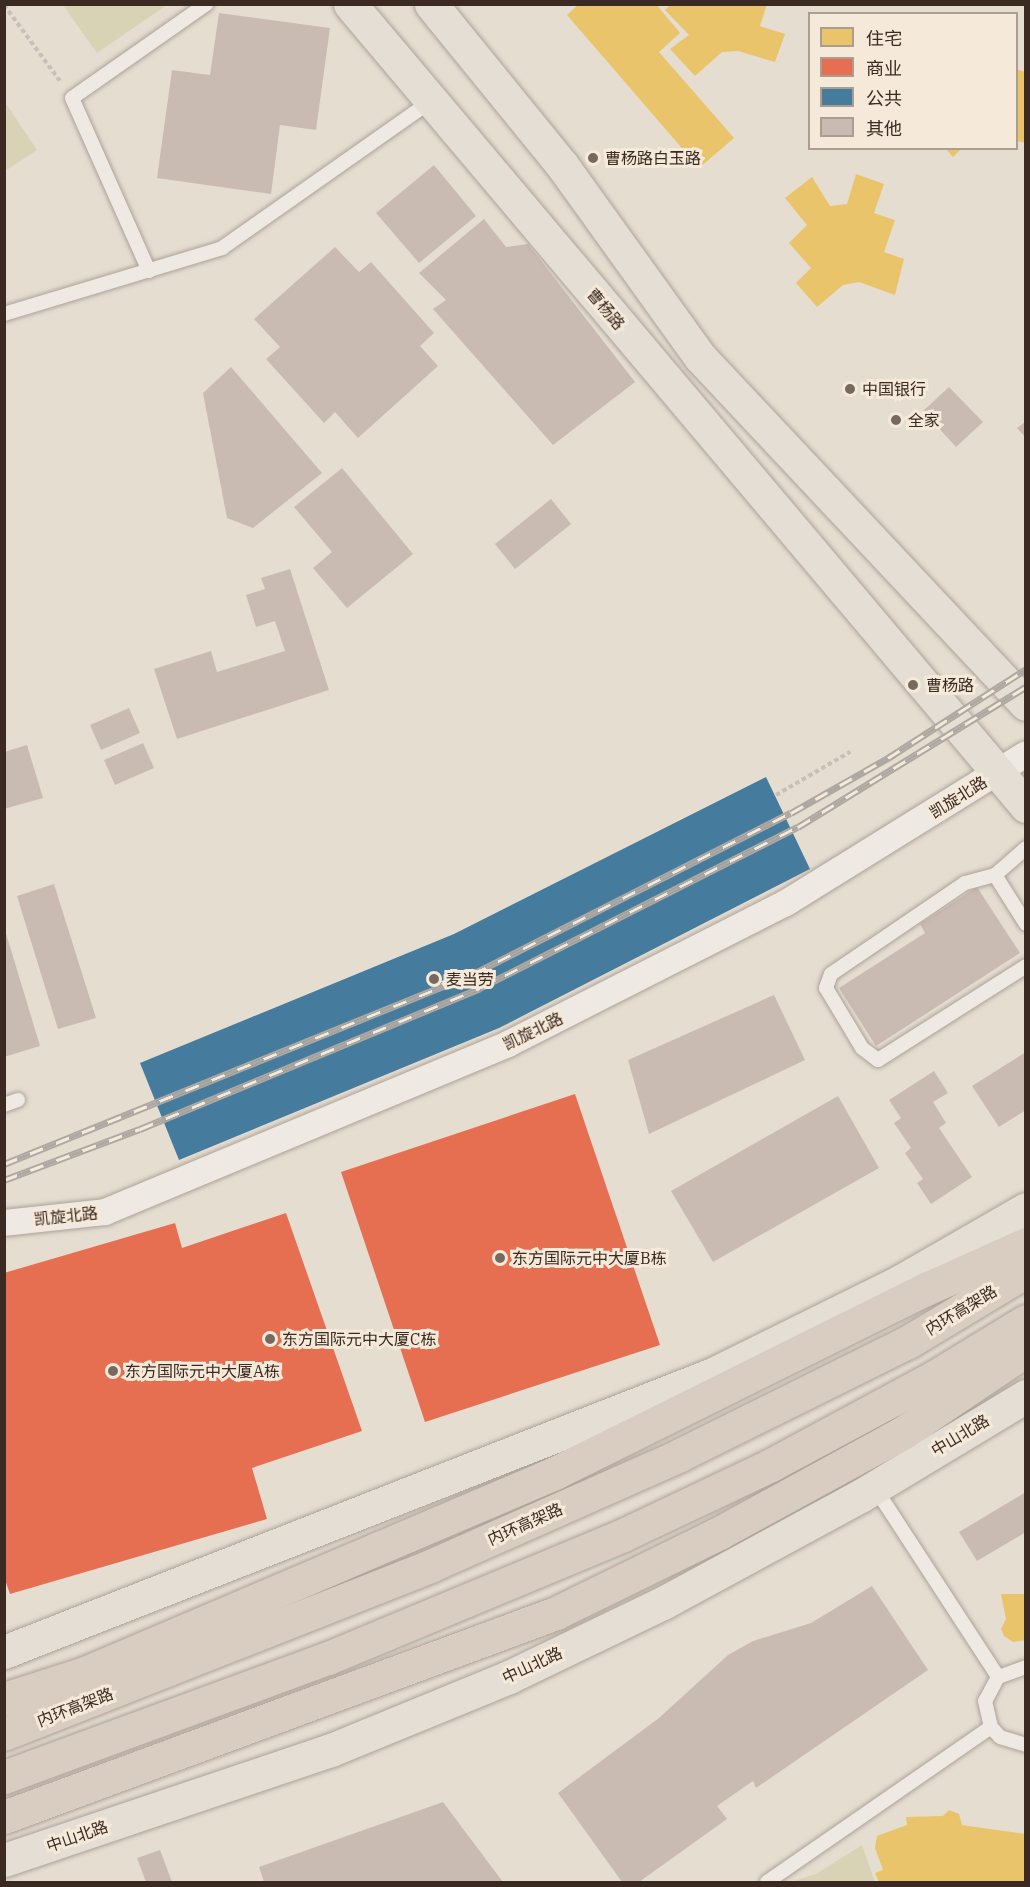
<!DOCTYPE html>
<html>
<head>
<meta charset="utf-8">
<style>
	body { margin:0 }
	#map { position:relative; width:1030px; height:1887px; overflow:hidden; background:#e6ddd1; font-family:"IBM Plex Serif","Noto Sans SC",serif }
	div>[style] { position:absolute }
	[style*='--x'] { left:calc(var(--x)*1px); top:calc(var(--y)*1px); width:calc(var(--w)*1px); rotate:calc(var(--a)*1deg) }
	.green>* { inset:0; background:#d8d3b4 }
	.homes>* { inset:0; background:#e9c46a }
	.shops>* { inset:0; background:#e76f51 }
	.public>* { inset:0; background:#457b9d }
	.building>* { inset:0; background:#cabbb2 }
	.path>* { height:4px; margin-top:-2px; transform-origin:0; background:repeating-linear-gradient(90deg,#c7c0b9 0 4.5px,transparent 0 7.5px) }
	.roads { filter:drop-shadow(0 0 2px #aca299) drop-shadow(0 0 2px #aca299) }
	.lane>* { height:14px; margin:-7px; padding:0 7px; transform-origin:7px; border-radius:7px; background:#eee9e3 }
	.street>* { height:26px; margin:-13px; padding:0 13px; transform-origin:13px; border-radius:13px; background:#eee9e3 }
	.primary>* { height:33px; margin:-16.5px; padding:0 16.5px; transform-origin:16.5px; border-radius:16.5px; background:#e5ded4 }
	.highway>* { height:33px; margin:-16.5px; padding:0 16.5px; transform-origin:16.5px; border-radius:16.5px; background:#d9cdc2 }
	.rail>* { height:7px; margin-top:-3.5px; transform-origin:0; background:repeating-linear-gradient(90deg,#f5e9d9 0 14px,#aea8a2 0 28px); box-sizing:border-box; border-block:2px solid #aea8a2 }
	.dots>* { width:16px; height:16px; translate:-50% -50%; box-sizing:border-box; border:3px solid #f5e9d9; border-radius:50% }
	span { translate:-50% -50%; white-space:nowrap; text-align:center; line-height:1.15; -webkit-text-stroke:6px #f5e9d9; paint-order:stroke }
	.poi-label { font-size:16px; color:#3b2a21 }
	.left { translate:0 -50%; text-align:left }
	.street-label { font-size:16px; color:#3b2a21 }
	.frame { position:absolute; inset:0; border:6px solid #3b2a21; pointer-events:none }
	.legend { position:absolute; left:808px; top:12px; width:210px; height:138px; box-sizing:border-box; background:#f5e9d9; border:2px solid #ab9d8f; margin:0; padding:8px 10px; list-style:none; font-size:18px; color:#3b2a21 }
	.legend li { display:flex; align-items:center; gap:12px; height:30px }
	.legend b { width:30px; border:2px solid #ab9d8f }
</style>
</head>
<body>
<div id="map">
	<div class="green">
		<i style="clip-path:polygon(63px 5px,167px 5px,97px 53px)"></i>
		<i style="clip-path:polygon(5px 102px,37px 150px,5px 171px,4px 171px)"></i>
		<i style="clip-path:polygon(862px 1845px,875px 1882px,791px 1882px,816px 1874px)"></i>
	</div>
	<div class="homes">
		<i style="clip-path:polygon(579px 4px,656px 4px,680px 33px,659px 52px,734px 138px,699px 168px,567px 15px)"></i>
		<i style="clip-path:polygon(671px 4px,767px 4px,760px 26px,785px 34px,775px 62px,738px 51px,722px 52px,695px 76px,670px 49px,689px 35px,665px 10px)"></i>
		<i style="clip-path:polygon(1016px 69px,1026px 72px,1026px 143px,1016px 141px)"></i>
		<i style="clip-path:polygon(945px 148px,962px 148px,953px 157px)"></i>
		<i style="clip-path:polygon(856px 174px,884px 184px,874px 213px,895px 220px,884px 252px,904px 259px,895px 295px,859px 282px,843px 285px,817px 307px,796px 283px,811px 268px,789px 243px,807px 225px,785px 198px,812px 177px,830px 206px,847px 204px)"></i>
		<i style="clip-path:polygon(1001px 1594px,1026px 1594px,1026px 1640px,1013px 1642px,1004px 1636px,1001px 1629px,1006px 1619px)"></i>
		<i style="clip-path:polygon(949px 1810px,959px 1814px,962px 1825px,1026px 1834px,1026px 1882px,879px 1882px,875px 1873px,883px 1870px,875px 1848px,877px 1836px,907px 1825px,906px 1817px,943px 1816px)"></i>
	</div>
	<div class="shops">
		<i style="clip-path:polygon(575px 1094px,660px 1345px,425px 1422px,341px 1172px)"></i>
		<i style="clip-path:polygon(286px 1213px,362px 1431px,252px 1468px,267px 1519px,10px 1594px,4px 1577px,4px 1273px,175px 1223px,182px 1248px)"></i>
	</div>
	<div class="public">
		<i style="clip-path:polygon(766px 777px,810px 869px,499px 1028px,179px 1160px,140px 1063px,454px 934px)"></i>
	</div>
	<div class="building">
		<i style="clip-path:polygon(219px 13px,330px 28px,316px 130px,280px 125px,271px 194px,157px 178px,172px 70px,210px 75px)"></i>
		<i style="clip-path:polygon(434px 165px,476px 216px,419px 263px,376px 213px)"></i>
		<i style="clip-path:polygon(484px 219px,506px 247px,528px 244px,635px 382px,553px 445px,433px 309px,446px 300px,419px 273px)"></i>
		<i style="clip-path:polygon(335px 247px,359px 272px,371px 262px,434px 333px,420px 346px,438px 366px,358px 438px,335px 412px,324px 423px,266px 359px,280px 347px,254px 319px)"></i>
		<i style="clip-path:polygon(231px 367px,322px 473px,253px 528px,227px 518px,203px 393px)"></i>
		<i style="clip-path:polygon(949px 387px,983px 422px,956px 447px,923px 411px)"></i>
		<i style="clip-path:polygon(1026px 421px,1026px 438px,1017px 428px)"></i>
		<i style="clip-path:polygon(342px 468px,413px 554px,347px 608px,313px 568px,332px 552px,294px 507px)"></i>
		<i style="clip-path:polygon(551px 499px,571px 524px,515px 569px,495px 544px)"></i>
		<i style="clip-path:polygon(290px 569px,329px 690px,177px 739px,154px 669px,211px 651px,217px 672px,285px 651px,275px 621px,256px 627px,246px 595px,265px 589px,261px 578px)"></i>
		<i style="clip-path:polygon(129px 708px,140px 733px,101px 750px,90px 725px)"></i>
		<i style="clip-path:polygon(143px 743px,154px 768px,115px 785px,104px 760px)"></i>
		<i style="clip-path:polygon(27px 745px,43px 798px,4px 809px,4px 752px)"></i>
		<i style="clip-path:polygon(54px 884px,96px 1018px,58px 1029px,17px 896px)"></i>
		<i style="clip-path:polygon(977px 887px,1020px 953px,876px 1046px,839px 988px,925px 933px,920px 924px)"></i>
		<i style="clip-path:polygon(5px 930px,40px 1046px,4px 1057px,4px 931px)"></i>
		<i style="clip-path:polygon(774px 995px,805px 1060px,649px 1134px,628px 1060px)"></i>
		<i style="clip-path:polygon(1026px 1052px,1026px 1110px,999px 1127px,972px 1086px)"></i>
		<i style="clip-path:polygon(934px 1071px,948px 1093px,933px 1102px,946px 1123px,939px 1128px,972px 1177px,931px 1204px,917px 1183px,923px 1179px,905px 1153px,911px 1148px,894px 1123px,901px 1118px,889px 1100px)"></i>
		<i style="clip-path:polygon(838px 1096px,879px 1168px,713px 1262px,671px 1191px)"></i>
		<i style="clip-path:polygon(1026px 1492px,1026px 1532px,977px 1561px,959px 1532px)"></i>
		<i style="clip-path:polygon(872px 1586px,928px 1670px,756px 1788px,753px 1781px,717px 1806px,727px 1819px,639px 1882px,622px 1882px,558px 1793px,659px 1718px,728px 1655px,753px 1641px,811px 1623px)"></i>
		<i style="clip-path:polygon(443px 1802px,503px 1882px,264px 1882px,259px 1867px)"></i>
		<i style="clip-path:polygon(160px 1850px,172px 1882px,146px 1882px,137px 1858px)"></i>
	</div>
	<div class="path">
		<i style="--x:4;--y:5;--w:94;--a:53.6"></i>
		<i style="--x:776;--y:795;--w:86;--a:-30.2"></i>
	</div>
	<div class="roads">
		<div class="lane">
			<i style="--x:149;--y:271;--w:189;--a:-114"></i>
			<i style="--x:72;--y:98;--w:164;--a:-35"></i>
			<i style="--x:4;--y:314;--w:228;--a:-16.8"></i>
			<i style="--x:222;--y:248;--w:256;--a:-35.1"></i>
			<i style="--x:1026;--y:848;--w:41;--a:138.9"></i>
			<i style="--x:995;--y:875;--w:31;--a:165"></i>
			<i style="--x:965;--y:883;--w:162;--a:145.8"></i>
			<i style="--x:831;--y:974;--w:15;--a:110"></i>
			<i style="--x:826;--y:988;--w:70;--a:59"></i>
			<i style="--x:862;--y:1048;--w:20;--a:37"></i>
			<i style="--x:878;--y:1060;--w:175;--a:-32.4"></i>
			<i style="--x:995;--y:875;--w:58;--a:57.7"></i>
			<i style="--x:4;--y:1105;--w:15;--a:-20"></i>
			<i style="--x:875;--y:1488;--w:225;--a:56.9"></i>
			<i style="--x:1026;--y:1667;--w:30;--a:160"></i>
			<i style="--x:998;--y:1677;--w:27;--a:118"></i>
			<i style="--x:985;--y:1701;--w:27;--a:77"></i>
			<i style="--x:991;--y:1727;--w:13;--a:48"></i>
			<i style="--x:1000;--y:1737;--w:27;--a:17"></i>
			<i style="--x:767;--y:1882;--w:272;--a:-34.7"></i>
		</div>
		<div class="street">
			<i style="--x:4;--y:1223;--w:102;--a:-6.2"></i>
			<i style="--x:105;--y:1212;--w:437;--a:-22.6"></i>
			<i style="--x:508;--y:1044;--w:312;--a:-26.9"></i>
			<i style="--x:786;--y:903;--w:282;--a:-31.8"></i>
		</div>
		<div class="primary">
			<i style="--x:350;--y:4;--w:1049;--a:49.87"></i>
			<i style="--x:431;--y:4;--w:208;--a:50.9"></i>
			<i style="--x:562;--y:165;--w:236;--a:54.3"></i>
			<i style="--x:700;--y:357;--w:476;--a:46.8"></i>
			<i style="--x:4;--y:1652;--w:762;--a:-21.41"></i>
			<i style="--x:713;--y:1374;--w:208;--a:-26.3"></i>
			<i style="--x:899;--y:1282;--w:146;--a:-29.9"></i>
			<i style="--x:4;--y:1860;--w:345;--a:-18.6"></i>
			<i style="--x:331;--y:1750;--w:192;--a:-22.3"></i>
			<i style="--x:509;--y:1677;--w:171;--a:-25.7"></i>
			<i style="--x:663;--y:1603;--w:224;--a:-28.5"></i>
			<i style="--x:860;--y:1496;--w:194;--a:-31.1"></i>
		</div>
		<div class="highway">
			<i style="--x:4;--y:1699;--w:85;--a:-17.8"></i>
			<i style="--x:85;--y:1673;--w:511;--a:-23.05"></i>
			<i style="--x:555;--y:1473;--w:414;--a:-26.4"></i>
			<i style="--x:926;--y:1289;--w:110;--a:-24.2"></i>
			<i style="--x:4;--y:1734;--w:458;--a:-21.5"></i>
			<i style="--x:430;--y:1566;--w:274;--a:-23.9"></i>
			<i style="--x:680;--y:1455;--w:254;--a:-26.4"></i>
			<i style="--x:908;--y:1342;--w:138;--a:-31"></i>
			<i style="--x:4;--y:1777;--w:345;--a:-20.2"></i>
			<i style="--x:328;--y:1658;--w:320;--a:-22.6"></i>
			<i style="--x:623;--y:1535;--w:164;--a:-25.3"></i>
			<i style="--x:771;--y:1465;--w:182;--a:-28.3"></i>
			<i style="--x:931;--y:1379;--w:111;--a:-31.4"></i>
			<i style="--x:4;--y:1817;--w:588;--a:-20.28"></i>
			<i style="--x:556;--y:1613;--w:182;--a:-26.1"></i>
			<i style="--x:719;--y:1533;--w:211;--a:-28.6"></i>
			<i style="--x:904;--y:1432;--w:147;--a:-33.9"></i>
		</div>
	</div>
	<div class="rail">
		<i style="--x:4;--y:1164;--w:506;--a:-22.05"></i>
		<i style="--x:473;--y:974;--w:356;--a:-26.9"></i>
		<i style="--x:791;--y:813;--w:112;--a:-29.6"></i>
		<i style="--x:888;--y:758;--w:164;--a:-32.8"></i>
		<i style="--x:4;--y:1180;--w:145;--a:-20.6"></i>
		<i style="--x:140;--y:1129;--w:368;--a:-22.5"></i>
		<i style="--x:480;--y:988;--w:356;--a:-26.9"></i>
		<i style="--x:798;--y:827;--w:268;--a:-31.6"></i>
	</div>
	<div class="dots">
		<i style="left:593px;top:158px;background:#77695f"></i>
		<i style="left:850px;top:389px;background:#77695f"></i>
		<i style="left:896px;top:420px;background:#77695f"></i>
		<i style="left:913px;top:685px;background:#77695f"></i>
		<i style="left:434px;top:979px;background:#77695f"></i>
		<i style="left:500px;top:1258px;background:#77695f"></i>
		<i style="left:270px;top:1339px;background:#77695f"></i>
		<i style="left:113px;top:1371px;background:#77695f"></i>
	</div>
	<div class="poi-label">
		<span class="left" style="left:605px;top:158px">曹杨路白玉路</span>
		<span class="left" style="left:862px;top:389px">中国银行</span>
		<span class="left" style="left:908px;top:420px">全家</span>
		<span class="left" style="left:926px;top:685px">曹杨路</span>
		<span class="left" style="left:446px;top:979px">麦当劳</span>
		<span class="left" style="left:512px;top:1258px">东方国际元中大厦B栋</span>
		<span class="left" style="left:282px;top:1339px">东方国际元中大厦C栋</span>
		<span class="left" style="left:125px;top:1371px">东方国际元中大厦A栋</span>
	</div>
	<div class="street-label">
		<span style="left:606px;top:309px;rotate:50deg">曹杨路</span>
		<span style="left:958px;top:797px;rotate:-32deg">凯旋北路</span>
		<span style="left:533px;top:1031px;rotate:-26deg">凯旋北路</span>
		<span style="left:66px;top:1216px;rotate:-6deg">凯旋北路</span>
		<span style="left:961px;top:1310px;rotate:-31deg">内环高架路</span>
		<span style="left:960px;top:1435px;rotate:-31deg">中山北路</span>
		<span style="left:525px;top:1524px;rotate:-24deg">内环高架路</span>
		<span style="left:532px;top:1665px;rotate:-25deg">中山北路</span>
		<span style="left:75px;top:1707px;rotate:-21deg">内环高架路</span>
		<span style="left:77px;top:1836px;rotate:-19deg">中山北路</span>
	</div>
	<div class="frame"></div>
	<ul class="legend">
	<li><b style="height:16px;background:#e9c46a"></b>住宅</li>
	<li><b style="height:16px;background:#e76f51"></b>商业</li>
	<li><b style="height:16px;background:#457b9d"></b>公共</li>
	<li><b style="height:16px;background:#cabbb2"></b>其他</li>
	</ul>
</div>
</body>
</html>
